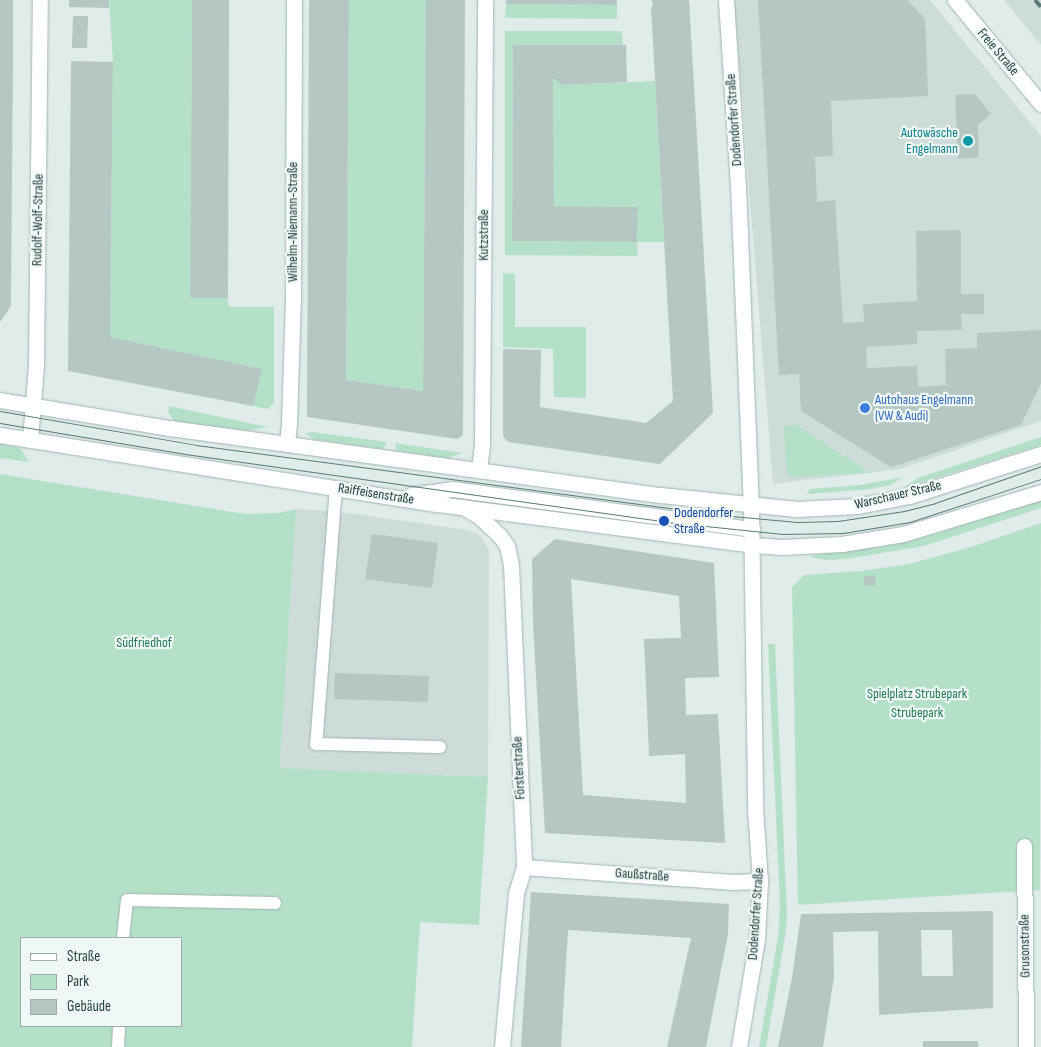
<!DOCTYPE html>
<html>
<head>
<meta charset="utf-8">
<style>
	body { margin:0 }
	#map { position:relative; width:1041px; height:1047px; overflow:hidden; background:#dfece9; font-family:"Sofia Sans Condensed",sans-serif }
	div>[style] { position:absolute }
	[style*='--x'] { left:calc(var(--x)*1px); top:calc(var(--y)*1px); width:calc(var(--w)*1px); rotate:calc(var(--a)*1deg) }
	.built>* { inset:0; background:#cddcd8 }
	.green>* { inset:0; background:#b5e0c8 }
	.building>* { inset:0; background:#b4c7c2 }
	.roads { filter:drop-shadow(0 0 1px #a1b4b1) drop-shadow(0 0 1px #a1b4b1) }
	.service>* { height:12px; margin:-6px; padding:0 6px; transform-origin:6px; border-radius:6px; background:#fff }
	.minor>* { height:15px; margin:-7.5px; padding:0 7.5px; transform-origin:7.5px; border-radius:7.5px; background:#fff }
	.secondary>* { height:15px; margin:-7.5px; padding:0 7.5px; transform-origin:7.5px; border-radius:7.5px; background:#fff }
	.tram>* { height:1px; margin:-0.5px; padding:0 0.5px; transform-origin:0.5px; border-radius:0.5px; background:#587a77 }
	.rail>* { height:4px; margin-top:-2px; transform-origin:0; background:repeating-linear-gradient(90deg,#587a77 0 10px,transparent 0 15px) }
	.dots>* { width:14px; height:14px; translate:-50% -50%; box-sizing:border-box; border:2px solid #f0f8f6; border-radius:50% }
	span { translate:-50% -50%; white-space:nowrap; text-align:center; line-height:1.15; -webkit-text-stroke:4.5px #f0f8f6; paint-order:stroke }
	.street-label { font-size:14px; color:#1e3e3b }
	.culture-label { font-size:14px; color:#0d838f }
	.right { translate:-100% -50%; text-align:right }
	.shop-label { font-size:14px; color:#366cbe }
	.left { translate:0 -50%; text-align:left }
	.transit-label { font-size:14px; color:#164399 }
	.park-label { font-size:14px; color:#237a54 }
	.legend { position:absolute; left:20px; top:937px; width:162px; height:90px; box-sizing:border-box; background:#f0f8f6; border:1px solid #9caeab; margin:0; padding:6px 9px; list-style:none; font-size:15px; color:#1e3e3b }
	.legend li { display:flex; align-items:center; gap:10px; height:25px }
	.legend b { width:25px; border:1px solid #9caeab }
</style>
</head>
<body>
<div id="map">
	<div class="built">
		<i style="clip-path:polygon(734px 0,930px 0,1041px 136px,1041px 421px,900px 469px,773px 484px)"></i>
		<i style="clip-path:polygon(1004px 0,1041px 0,1041px 45px)"></i>
		<i style="clip-path:polygon(296px 509px,334px 511px,468px 530px,481px 536px,489px 550px,488px 777px,280px 768px)"></i>
	</div>
	<div class="green">
		<i style="clip-path:polygon(109px 0,192px 0,190px 297px,228px 298px,229px 307px,274px 307px,274px 403px,267px 409px,253px 406px,261px 369px,110px 337px,113px 62px)"></i>
		<i style="clip-path:polygon(349px 0,426px 0,423px 391px,346px 380px)"></i>
		<i style="clip-path:polygon(506px 4px,617px 5px,617px 19px,505px 18px)"></i>
		<i style="clip-path:polygon(505px 31px,622px 31px,623px 45px,513px 45px,512px 241px,637px 242px,638px 207px,554px 206px,553px 78px,562px 85px,655px 81px,664px 242px,637px 242px,638px 256px,505px 255px)"></i>
		<i style="clip-path:polygon(503px 273px,515px 274px,515px 327px,586px 327px,586px 398px,554px 397px,553px 349px,503px 347px)"></i>
		<i style="clip-path:polygon(169px 406px,268px 427px,246px 431px,175px 422px,168px 412px)"></i>
		<i style="clip-path:polygon(796px 425px,871px 473px,787px 477px,784px 426px)"></i>
		<i style="clip-path:polygon(312px 432px,387px 442px,383px 449px,313px 439px,305px 433px)"></i>
		<i style="clip-path:polygon(1041px 437px,1041px 445px,901px 489px,918px 478px)"></i>
		<i style="clip-path:polygon(395px 443px,463px 453px,448px 458px,397px 451px)"></i>
		<i style="clip-path:polygon(0 444px,20px 448px,29px 462px,0 458px)"></i>
		<i style="clip-path:polygon(evenodd,0 474px,245px 514px,279px 513px,296px 509px,280px 768px,488px 777px,479px 925px,420px 922px,412px 1047px,0 1047px,0 474px,21px 938px,181px 938px,181px 1026px,21px 1026px,21px 938px)"></i>
		<i style="clip-path:polygon(903px 477px,890px 485px,871px 489px,807px 494px,810px 489px,860px 485px)"></i>
		<i style="clip-path:polygon(1041px 500px,1041px 508px,924px 546px,846px 559px,826px 560px,809px 557px,825px 553px,881px 547px,935px 534px)"></i>
		<i style="clip-path:polygon(1041px 523px,1040px 890px,798px 905px,792px 587px,804px 575px,861px 571px,909px 564px,971px 547px)"></i>
		<i style="clip-path:polygon(768px 644px,775px 644px,787px 913px,786px 931px,766px 1047px,759px 1047px,778px 937px,780px 905px)"></i>
	</div>
	<div class="building">
		<i style="clip-path:polygon(0 0,13px 0,13px 48px,11px 306px,0 322px)"></i>
		<i style="clip-path:polygon(69px 0,109px 0,109px 8px,69px 7px)"></i>
		<i style="clip-path:polygon(192px 0,229px 0,228px 298px,190px 298px)"></i>
		<i style="clip-path:polygon(309px 0,349px 0,346px 380px,423px 391px,426px 0,465px 0,463px 435px,457px 439px,307px 417px)"></i>
		<i style="clip-path:polygon(506px 0,617px 0,617px 5px,506px 4px)"></i>
		<i style="clip-path:polygon(652px 0,689px 0,713px 413px,660px 464px,508px 442px,503px 436px,503px 349px,541px 350px,540px 407px,646px 423px,673px 401px,651px 7px,653px 6px)"></i>
		<i style="clip-path:polygon(758px 0,908px 0,925px 19px,928px 96px,831px 101px,833px 156px,815px 157px,817px 202px,835px 200px,843px 323px,864px 322px,863px 304px,917px 301px,916px 231px,961px 230px,961px 294px,984px 294px,984px 314px,961px 314px,962px 330px,917px 331px,917px 344px,866px 347px,867px 368px,917px 366px,918px 387px,946px 385px,945px 349px,977px 348px,977px 333px,1041px 330px,1041px 383px,1021px 425px,891px 467px,801px 411px,799px 374px,779px 375px)"></i>
		<i style="clip-path:polygon(73px 16px,88px 16px,87px 48px,72px 48px)"></i>
		<i style="clip-path:polygon(513px 45px,626px 45px,627px 82px,562px 85px,553px 78px,554px 206px,638px 207px,637px 242px,512px 241px)"></i>
		<i style="clip-path:polygon(71px 61px,113px 62px,110px 337px,262px 369px,253px 406px,68px 371px)"></i>
		<i style="clip-path:polygon(975px 94px,991px 114px,978px 125px,979px 157px,958px 159px,955px 95px)"></i>
		<i style="clip-path:polygon(372px 534px,438px 543px,432px 588px,365px 579px)"></i>
		<i style="clip-path:polygon(evenodd,555px 539px,714px 563px,719px 677px,685px 678px,686px 715px,718px 714px,725px 843px,545px 833px,533px 624px,532px 559px,555px 539px,571px 579px,679px 596px,681px 638px,644px 639px,649px 756px,685px 754px,686px 803px,583px 795px,571px 579px)"></i>
		<i style="clip-path:polygon(864px 576px,875px 576px,875px 586px,864px 585px)"></i>
		<i style="clip-path:polygon(335px 673px,429px 676px,428px 702px,334px 699px)"></i>
		<i style="clip-path:polygon(531px 892px,729px 904px,728px 934px,706px 1047px,667px 1047px,691px 938px,568px 930px,561px 1047px,521px 1047px)"></i>
		<i style="clip-path:polygon(evenodd,993px 911px,993px 1008px,879px 1015px,878px 931px,833px 932px,834px 977px,823px 1047px,778px 1047px,792px 978px,801px 914px,993px 911px,921px 930px,952px 930px,953px 976px,922px 976px,921px 930px)"></i>
		<i style="clip-path:polygon(923px 1041px,978px 1041px,978px 1047px,923px 1047px)"></i>
	</div>
	<div class="roads">
		<div class="service">
			<i style="--x:336;--y:487;--w:258;--a:94.4"></i>
			<i style="--x:316;--y:744;--w:124;--a:1.4"></i>
			<i style="--x:123;--y:938;--w:38;--a:-84"></i>
			<i style="--x:127;--y:900;--w:148;--a:1.2"></i>
			<i style="--x:118;--y:1047;--w:21;--a:-87"></i>
		</div>
		<div class="minor">
			<i style="--x:726;--y:0;--w:185;--a:86.3"></i>
			<i style="--x:738;--y:185;--w:321;--a:87.7"></i>
			<i style="--x:751;--y:506;--w:302;--a:89.2"></i>
			<i style="--x:755;--y:808;--w:73;--a:86.1"></i>
			<i style="--x:760;--y:881;--w:58;--a:93"></i>
			<i style="--x:757;--y:939;--w:109;--a:99.5"></i>
			<i style="--x:955;--y:0;--w:135;--a:50.4"></i>
			<i style="--x:30;--y:440;--w:75;--a:-85.4"></i>
			<i style="--x:36;--y:365;--w:365;--a:-89.4"></i>
			<i style="--x:287;--y:443;--w:19;--a:-84"></i>
			<i style="--x:289;--y:424;--w:125;--a:-88.2"></i>
			<i style="--x:293;--y:299;--w:299;--a:-89.8"></i>
			<i style="--x:479;--y:469;--w:25;--a:-83"></i>
			<i style="--x:482;--y:444;--w:444;--a:-89.6"></i>
			<i style="--x:463;--y:507;--w:20;--a:30"></i>
			<i style="--x:480;--y:517;--w:28;--a:44"></i>
			<i style="--x:500;--y:536;--w:12;--a:55"></i>
			<i style="--x:507;--y:546;--w:19;--a:78"></i>
			<i style="--x:511;--y:565;--w:302;--a:87.5"></i>
			<i style="--x:524;--y:867;--w:27;--a:107"></i>
			<i style="--x:516;--y:893;--w:155;--a:95.2"></i>
			<i style="--x:1024;--y:846;--w:201;--a:89.4"></i>
			<i style="--x:524;--y:867;--w:210;--a:4.1"></i>
			<i style="--x:733;--y:882;--w:27;--a:-2"></i>
		</div>
		<div class="secondary">
			<i style="--x:0;--y:400;--w:172;--a:9.4"></i>
			<i style="--x:170;--y:428;--w:496;--a:7.8"></i>
			<i style="--x:661;--y:495;--w:136;--a:5.9"></i>
			<i style="--x:796;--y:509;--w:62;--a:-2.8"></i>
			<i style="--x:858;--y:506;--w:52;--a:-11.1"></i>
			<i style="--x:909;--y:496;--w:139;--a:-17.7"></i>
			<i style="--x:0;--y:435;--w:443;--a:9"></i>
			<i style="--x:438;--y:504;--w:317;--a:7.4"></i>
			<i style="--x:752;--y:545;--w:30;--a:4"></i>
			<i style="--x:782;--y:547;--w:60;--a:-2.9"></i>
			<i style="--x:842;--y:544;--w:62;--a:-9.3"></i>
			<i style="--x:903;--y:534;--w:144;--a:-16.9"></i>
			<i style="--x:411;--y:495;--w:41;--a:-8.3"></i>
			<i style="--x:452;--y:489;--w:303;--a:7.6"></i>
		</div>
	</div>
	<div class="tram">
		<i style="--x:0;--y:411;--w:199;--a:9.8"></i>
		<i style="--x:196;--y:445;--w:530;--a:7.59"></i>
		<i style="--x:721;--y:515;--w:76;--a:5.3"></i>
		<i style="--x:797;--y:522;--w:41;--a:-1.4"></i>
		<i style="--x:838;--y:521;--w:67;--a:-8.6"></i>
		<i style="--x:904;--y:511;--w:32;--a:-14"></i>
		<i style="--x:935;--y:503;--w:112;--a:-19.2"></i>
		<i style="--x:0;--y:423;--w:188;--a:9.5"></i>
		<i style="--x:185;--y:454;--w:497;--a:8"></i>
		<i style="--x:677;--y:523;--w:106;--a:6"></i>
		<i style="--x:782;--y:534;--w:61;--a:-0.9"></i>
		<i style="--x:843;--y:533;--w:68;--a:-9.3"></i>
		<i style="--x:910;--y:522;--w:138;--a:-18.2"></i>
	</div>
	<div class="rail">
		<i style="--x:1035;--y:0;--w:9;--a:49"></i>
	</div>
	<div class="dots">
		<i style="left:968px;top:141px;background:#0f9aa8"></i>
		<i style="left:865px;top:408px;background:#3f7fe0"></i>
		<i style="left:664px;top:521px;background:#1a4fb4"></i>
	</div>
	<div class="street-label">
		<span style="left:998px;top:52px;rotate:50deg">Freie Straße</span>
		<span style="left:734px;top:120px;rotate:-94deg">Dodendorfer Straße</span>
		<span style="left:38px;top:220px;rotate:-89deg">Rudolf-Wolf-Straße</span>
		<span style="left:293px;top:222px;rotate:-90deg">Wilhelm-Niemann-Straße</span>
		<span style="left:484px;top:235px;rotate:-90deg">Kutzstraße</span>
		<span style="left:376px;top:494px;rotate:9deg">Raiffeisenstraße</span>
		<span style="left:898px;top:495px;rotate:-13deg">Warschauer Straße</span>
		<span style="left:519px;top:768px;rotate:-93deg">Försterstraße</span>
		<span style="left:642px;top:875px;rotate:4deg">Gaußstraße</span>
		<span style="left:756px;top:914px;rotate:-86deg">Dodendorfer Straße</span>
		<span style="left:1025px;top:946px;rotate:-91deg">Grusonstraße</span>
	</div>
	<div class="culture-label">
		<span class="right" style="left:958px;top:141px">Autowäsche<br>Engelmann</span>
	</div>
	<div class="shop-label">
		<span class="left" style="left:875px;top:408px">Autohaus Engelmann<br>(VW &amp; Audi)</span>
	</div>
	<div class="transit-label">
		<span class="left" style="left:674px;top:521px">Dodendorfer<br>Straße</span>
	</div>
	<div class="park-label">
		<span style="left:144px;top:643px">Südfriedhof</span>
		<span style="left:917px;top:694px">Spielplatz Strubepark</span>
		<span style="left:917px;top:713px">Strubepark</span>
	</div>
	<ul class="legend">
	<li><b style="height:6px;background:#fff"></b>Straße</li>
	<li><b style="height:14px;background:#b5e0c8"></b>Park</li>
	<li><b style="height:14px;background:#b4c7c2"></b>Gebäude</li>
	</ul>
</div>
</body>
</html>
